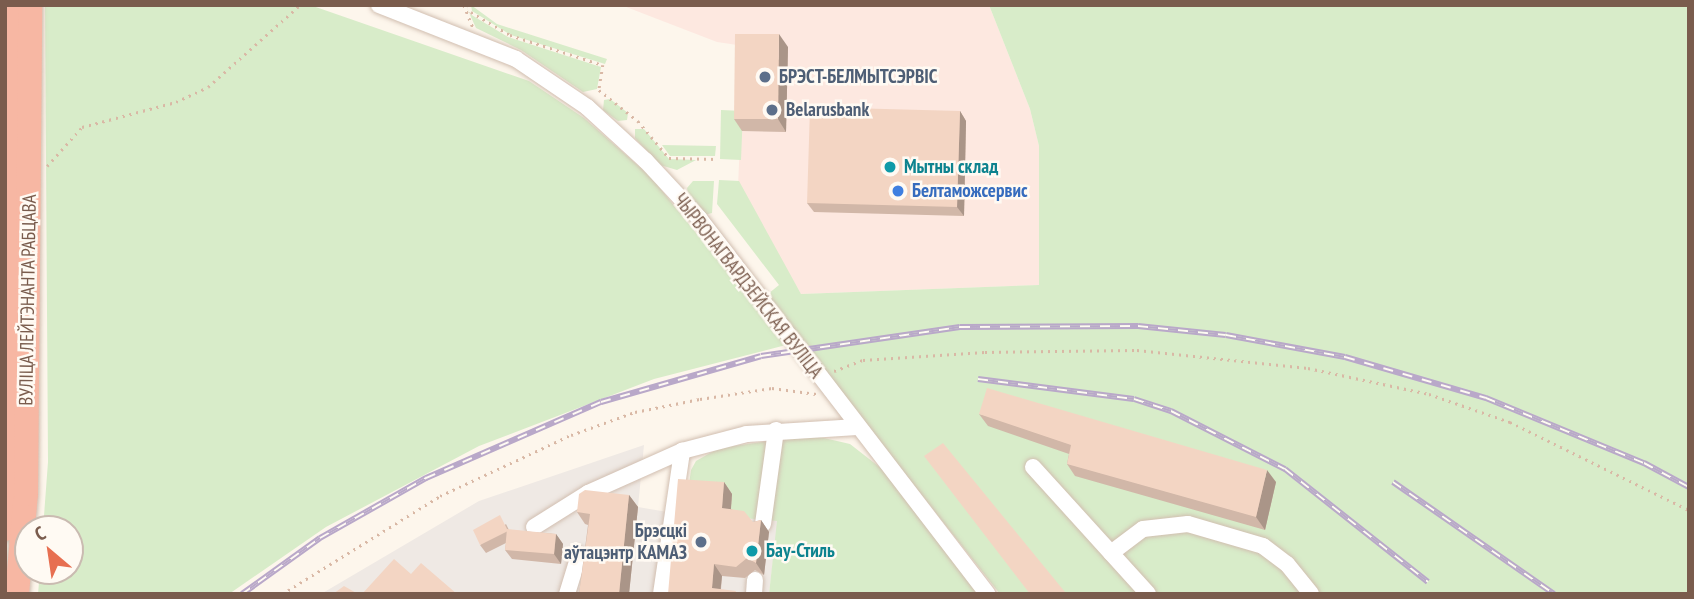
<!DOCTYPE html>
<html>
<head>
<meta charset="utf-8">
<style>
	body { margin:0 }
	#map { position:relative; width:1694px; height:599px; overflow:hidden; background:#fdf6ec; font-family:"PT Sans Narrow",sans-serif }
	div>[style] { position:absolute }
	[style*='--x'] { left:calc(var(--x)*1px); top:calc(var(--y)*1px); width:calc(var(--w)*1px); rotate:calc(var(--a)*1deg) }
	.commercial>* { inset:0; background:#fde8e0 }
	.industrial>* { inset:0; background:#efe9e4 }
	.green>* { inset:0; background:#d8ecc9 }
	.path>* { height:2.5px; margin-top:-1.25px; transform-origin:0; background:repeating-linear-gradient(90deg,#d9b8a5 0 2px,transparent 0 7px) }
	.roads { filter:drop-shadow(0 0 2px #d1beb0) drop-shadow(0 0 2px #d1beb0) }
	.minor>* { height:16px; margin:-8px; padding:0 8px; transform-origin:8px; border-radius:8px; background:#fff }
	.highway>* { height:24px; margin:-12px; padding:0 12px; transform-origin:12px; border-radius:12px; background:#f7b7a3 }
	.rail>* { height:6px; margin-top:-3px; transform-origin:0; background:repeating-linear-gradient(90deg,#fffaf3 0 10px,#b9a8c9 0 20px); box-sizing:border-box; border-block:2px solid #b9a8c9 }
	.wall>* { inset:0; background:#d1b7a8 }
	.shaded-wall>* { inset:0; background:#aa9588 }
	.building>* { inset:0; background:#f3d5c3 }
	.dots>* { width:19px; height:19px; translate:-50% -50%; box-sizing:border-box; border:4px solid #fffaf3; border-radius:50% }
	span { translate:-50% -50%; white-space:nowrap; text-align:center; line-height:1.15; -webkit-text-stroke:5px #fffaf3; paint-order:stroke }
	.service-label { font-size:19px; color:#4e5e75; font-weight:700 }
	.left { translate:0 -50%; text-align:left }
	.right { translate:-100% -50%; text-align:right }
	.culture-label { font-size:19px; color:#0d838f; font-weight:700 }
	.shop-label { font-size:19px; color:#366cbe; font-weight:700 }
	.street-label { font-size:19px; color:#7a5c4d }
	.frame { position:absolute; inset:0; border:7px solid #7a5c4d; pointer-events:none }
	.north { position:absolute; left:14px; top:515px; width:70px; height:70px; box-sizing:border-box; background:#fffaf3; border:2px solid #cabbb1; border-radius:50%; rotate:331deg; font-size:19px; font-weight:700; line-height:28px; text-align:center; color:#7a5c4d }
	.north::after { content:''; display:block; margin:auto; width:24px; height:32px; background:#e76f51; clip-path:polygon(50% 0,100% 100%,50% 72%,0 100%) }
</style>
</head>
<body>
<div id="map">
	<div class="commercial">
		<i style="clip-path:polygon(621px 5px,989px 5px,1030px 109px,1039px 146px,1039px 285px,801px 294px,738px 187px,744px 46px,717px 42px)"></i>
	</div>
	<div class="industrial">
		<i style="clip-path:polygon(644px 445px,638px 507px,679px 514px,732px 494px,778px 521px,769px 594px,321px 594px,479px 501px)"></i>
	</div>
	<div class="green">
		<i style="clip-path:polygon(45px 5px,310px 5px,529px 81px,584px 118px,651px 177px,786px 345px,654px 379px,479px 446px,326px 527px,229px 594px,38px 594px,40px 571px,70px 571px,70px 529px,43px 529px,48px 462px)"></i>
		<i style="clip-path:polygon(471px 5px,497px 24px,607px 59px,605px 64px,511px 35px,472px 11px)"></i>
		<i style="clip-path:polygon(989px 5px,1689px 5px,1689px 594px,1000px 594px,769px 302px,768px 294px,779px 285px,717px 204px,719px 180px,739px 181px,801px 294px,1039px 285px,1039px 146px,1030px 109px)"></i>
		<i style="clip-path:polygon(466px 6px,470px 14px,508px 37px,601px 67px,597px 89px,583px 92px,521px 50px,476px 28px)"></i>
		<i style="clip-path:polygon(610px 99px,628px 113px,627px 120px,618px 121px,603px 110px,604px 100px)"></i>
		<i style="clip-path:polygon(721px 110px,743px 111px,741px 160px,720px 159px)"></i>
		<i style="clip-path:polygon(635px 129px,644px 129px,669px 159px,696px 160px,677px 170px,660px 165px,635px 138px)"></i>
		<i style="clip-path:polygon(662px 145px,716px 146px,715px 156px,670px 156px)"></i>
		<i style="clip-path:polygon(693px 181px,714px 181px,712px 213px,705px 215px,689px 198px,687px 188px)"></i>
		<i style="clip-path:polygon(811px 435px,850px 444px,882px 469px,978px 594px,769px 594px,777px 521px,731px 517px,688px 491px,691px 470px,696px 461px,719px 448px)"></i>
	</div>
	<div class="path">
		<i style="--x:464;--y:5;--w:24;--a:68"></i>
		<i style="--x:469;--y:5;--w:7;--a:74"></i>
		<i style="--x:471;--y:12;--w:45;--a:30.5"></i>
		<i style="--x:510;--y:35;--w:98;--a:17.9"></i>
		<i style="--x:603;--y:65;--w:24;--a:99"></i>
		<i style="--x:599;--y:90;--w:50;--a:38.5"></i>
		<i style="--x:638;--y:121;--w:48;--a:50"></i>
		<i style="--x:669;--y:158;--w:49;--a:1.2"></i>
		<i style="--x:47;--y:166;--w:52;--a:-48.1"></i>
		<i style="--x:82;--y:127;--w:97;--a:-14.9"></i>
		<i style="--x:176;--y:102;--w:35;--a:-25"></i>
		<i style="--x:208;--y:87;--w:123;--a:-41.7"></i>
		<i style="--x:834;--y:371;--w:31;--a:-21"></i>
		<i style="--x:863;--y:360;--w:122;--a:-3.8"></i>
		<i style="--x:985;--y:352;--w:152;--a:-0.8"></i>
		<i style="--x:1137;--y:350;--w:172;--a:6"></i>
		<i style="--x:1308;--y:368;--w:124;--a:12.1"></i>
		<i style="--x:1429;--y:394;--w:86;--a:19.1"></i>
		<i style="--x:1510;--y:422;--w:199;--a:26.2"></i>
		<i style="--x:282;--y:594;--w:186;--a:-31.8"></i>
		<i style="--x:440;--y:496;--w:145;--a:-25"></i>
		<i style="--x:571;--y:435;--w:68;--a:-19.8"></i>
		<i style="--x:635;--y:412;--w:66;--a:-11.3"></i>
		<i style="--x:700;--y:399;--w:73;--a:-8.7"></i>
		<i style="--x:772;--y:388;--w:45;--a:7.6"></i>
	</div>
	<div class="roads">
		<div class="minor">
			<i style="--x:379;--y:5;--w:147;--a:21.5"></i>
			<i style="--x:516;--y:59;--w:86;--a:34.1"></i>
			<i style="--x:587;--y:107;--w:80;--a:42.5"></i>
			<i style="--x:646;--y:161;--w:78;--a:47.1"></i>
			<i style="--x:699;--y:218;--w:474;--a:52.5"></i>
			<i style="--x:1033;--y:467;--w:171;--a:47.8"></i>
			<i style="--x:763;--y:524;--w:95;--a:-82.1"></i>
			<i style="--x:534;--y:527;--w:64;--a:-32.2"></i>
			<i style="--x:588;--y:493;--w:103;--a:-24.1"></i>
			<i style="--x:682;--y:451;--w:67;--a:-14.7"></i>
			<i style="--x:747;--y:434;--w:110;--a:-3.6"></i>
			<i style="--x:1111;--y:553;--w:40;--a:-37"></i>
			<i style="--x:1143;--y:529;--w:45;--a:-6.3"></i>
			<i style="--x:1188;--y:524;--w:78;--a:16.3"></i>
			<i style="--x:1263;--y:546;--w:30;--a:37"></i>
			<i style="--x:1287;--y:564;--w:38;--a:51"></i>
			<i style="--x:567;--y:594;--w:41;--a:-72.9"></i>
			<i style="--x:661;--y:594;--w:145;--a:-81.6"></i>
			<i style="--x:754;--y:594;--w:14;--a:-86"></i>
		</div>
		<div class="highway">
			<i style="--x:5;--y:529;--w:524;--a:-89.34"></i>
			<i style="--x:17;--y:594;--w:100;--a:-84.9"></i>
			<i style="--x:26;--y:494;--w:489;--a:-89.5"></i>
		</div>
	</div>
	<div class="rail">
		<i style="--x:978;--y:379;--w:157;--a:7.3"></i>
		<i style="--x:1134;--y:399;--w:39;--a:18"></i>
		<i style="--x:1171;--y:411;--w:128;--a:27"></i>
		<i style="--x:1285;--y:469;--w:182;--a:38.3"></i>
		<i style="--x:1393;--y:482;--w:196;--a:34.8"></i>
		<i style="--x:242;--y:594;--w:96;--a:-35.7"></i>
		<i style="--x:320;--y:538;--w:122;--a:-29.5"></i>
		<i style="--x:426;--y:478;--w:191;--a:-23.5"></i>
		<i style="--x:601;--y:402;--w:166;--a:-16"></i>
		<i style="--x:761;--y:356;--w:201;--a:-8.3"></i>
		<i style="--x:960;--y:327;--w:178;--a:-0.3"></i>
		<i style="--x:1138;--y:326;--w:88;--a:5.8"></i>
		<i style="--x:1226;--y:335;--w:121;--a:10.5"></i>
		<i style="--x:1345;--y:357;--w:147;--a:16.2"></i>
		<i style="--x:1486;--y:398;--w:171;--a:22.4"></i>
		<i style="--x:1644;--y:463;--w:51;--a:28.1"></i>
	</div>
	<div class="wall">
		<i style="clip-path:polygon(788px 47px,786px 132px,742px 131px,734px 119px)"></i>
		<i style="clip-path:polygon(960px 111px,966px 121px,964px 216px,814px 212px,807px 203px)"></i>
		<i style="clip-path:polygon(979px 414px,1276px 482px,1265px 530px,1075px 476px,1067px 464px,1069px 454px,988px 426px)"></i>
		<i style="clip-path:polygon(724px 482px,732px 494px,731px 509px,753px 522px,761px 520px,769px 532px,764px 575px,755px 570px,745px 578px,722px 576px,721px 589px,668px 594px)"></i>
		<i style="clip-path:polygon(629px 495px,638px 507px,629px 594px,579px 594px,588px 525px,585px 524px,577px 512px)"></i>
		<i style="clip-path:polygon(506px 524px,509px 530px,556px 534px,563px 544px,561px 564px,512px 559px,505px 550px,506px 543px,486px 553px,480px 545px)"></i>
	</div>
	<div class="shaded-wall">
		<i style="clip-path:polygon(779px 34px,788px 47px,786px 132px,778px 119px)"></i>
		<i style="clip-path:polygon(960px 111px,966px 121px,964px 216px,957px 207px)"></i>
		<i style="clip-path:polygon(1267px 470px,1276px 482px,1265px 530px,1256px 517px)"></i>
		<i style="clip-path:polygon(724px 482px,732px 494px,730px 520px,722px 508px)"></i>
		<i style="clip-path:polygon(629px 495px,638px 507px,629px 594px,619px 594px)"></i>
		<i style="clip-path:polygon(761px 520px,769px 532px,764px 575px,756px 563px)"></i>
		<i style="clip-path:polygon(556px 534px,563px 544px,561px 564px,554px 554px)"></i>
		<i style="clip-path:polygon(714px 564px,722px 576px,720px 594px,712px 588px)"></i>
	</div>
	<div class="building">
		<i style="clip-path:polygon(735px 34px,779px 34px,778px 119px,734px 119px)"></i>
		<i style="clip-path:polygon(810px 107px,960px 111px,957px 207px,807px 203px)"></i>
		<i style="clip-path:polygon(987px 388px,1267px 470px,1256px 517px,1067px 464px,1071px 445px,979px 414px)"></i>
		<i style="clip-path:polygon(943px 443px,1065px 592px,1063px 594px,1030px 594px,924px 456px)"></i>
		<i style="clip-path:polygon(678px 479px,724px 482px,722px 508px,744px 511px,753px 522px,761px 520px,756px 563px,747px 558px,736px 567px,714px 564px,712px 588px,736px 591px,735px 594px,668px 594px)"></i>
		<i style="clip-path:polygon(585px 490px,629px 495px,619px 594px,579px 594px,590px 514px,577px 512px,579px 494px)"></i>
		<i style="clip-path:polygon(500px 515px,508px 531px,480px 545px,473px 530px)"></i>
		<i style="clip-path:polygon(507px 529px,556px 534px,554px 554px,505px 550px)"></i>
		<i style="clip-path:polygon(394px 559px,411px 574px,421px 563px,457px 594px,362px 594px)"></i>
		<i style="clip-path:polygon(344px 586px,358px 594px,333px 594px)"></i>
	</div>
	<div class="dots">
		<i style="left:765px;top:77px;background:#5c6f8a"></i>
		<i style="left:772px;top:110px;background:#5c6f8a"></i>
		<i style="left:890px;top:167px;background:#0f9aa8"></i>
		<i style="left:898px;top:191px;background:#3f7fe0"></i>
		<i style="left:701px;top:542px;background:#5c6f8a"></i>
		<i style="left:752px;top:551px;background:#0f9aa8"></i>
	</div>
	<div class="service-label">
		<span class="left" style="left:779px;top:77px">БРЭСТ-БЕЛМЫТСЭРВІС</span>
		<span class="left" style="left:786px;top:110px">Belarusbank</span>
		<span class="right" style="left:687px;top:542px">Брэсцкі<br>аўтацэнтр КАМАЗ</span>
	</div>
	<div class="culture-label">
		<span class="left" style="left:904px;top:167px">Мытны склад</span>
		<span class="left" style="left:766px;top:551px">Бау-Стиль</span>
	</div>
	<div class="shop-label">
		<span class="left" style="left:912px;top:191px">Белтаможсервис</span>
	</div>
	<div class="street-label">
		<span style="left:748px;top:286px;rotate:52deg">ЧЫРВОНАГВАРДЗЕЙСКАЯ ВУЛІЦА</span>
		<span style="left:28px;top:300px;rotate:-89deg">ВУЛІЦА ЛЕЙТЭНАНТА РАБЦАВА</span>
	</div>
	<div class="frame"></div>
	<div class="north">С</div>
</div>
</body>
</html>
